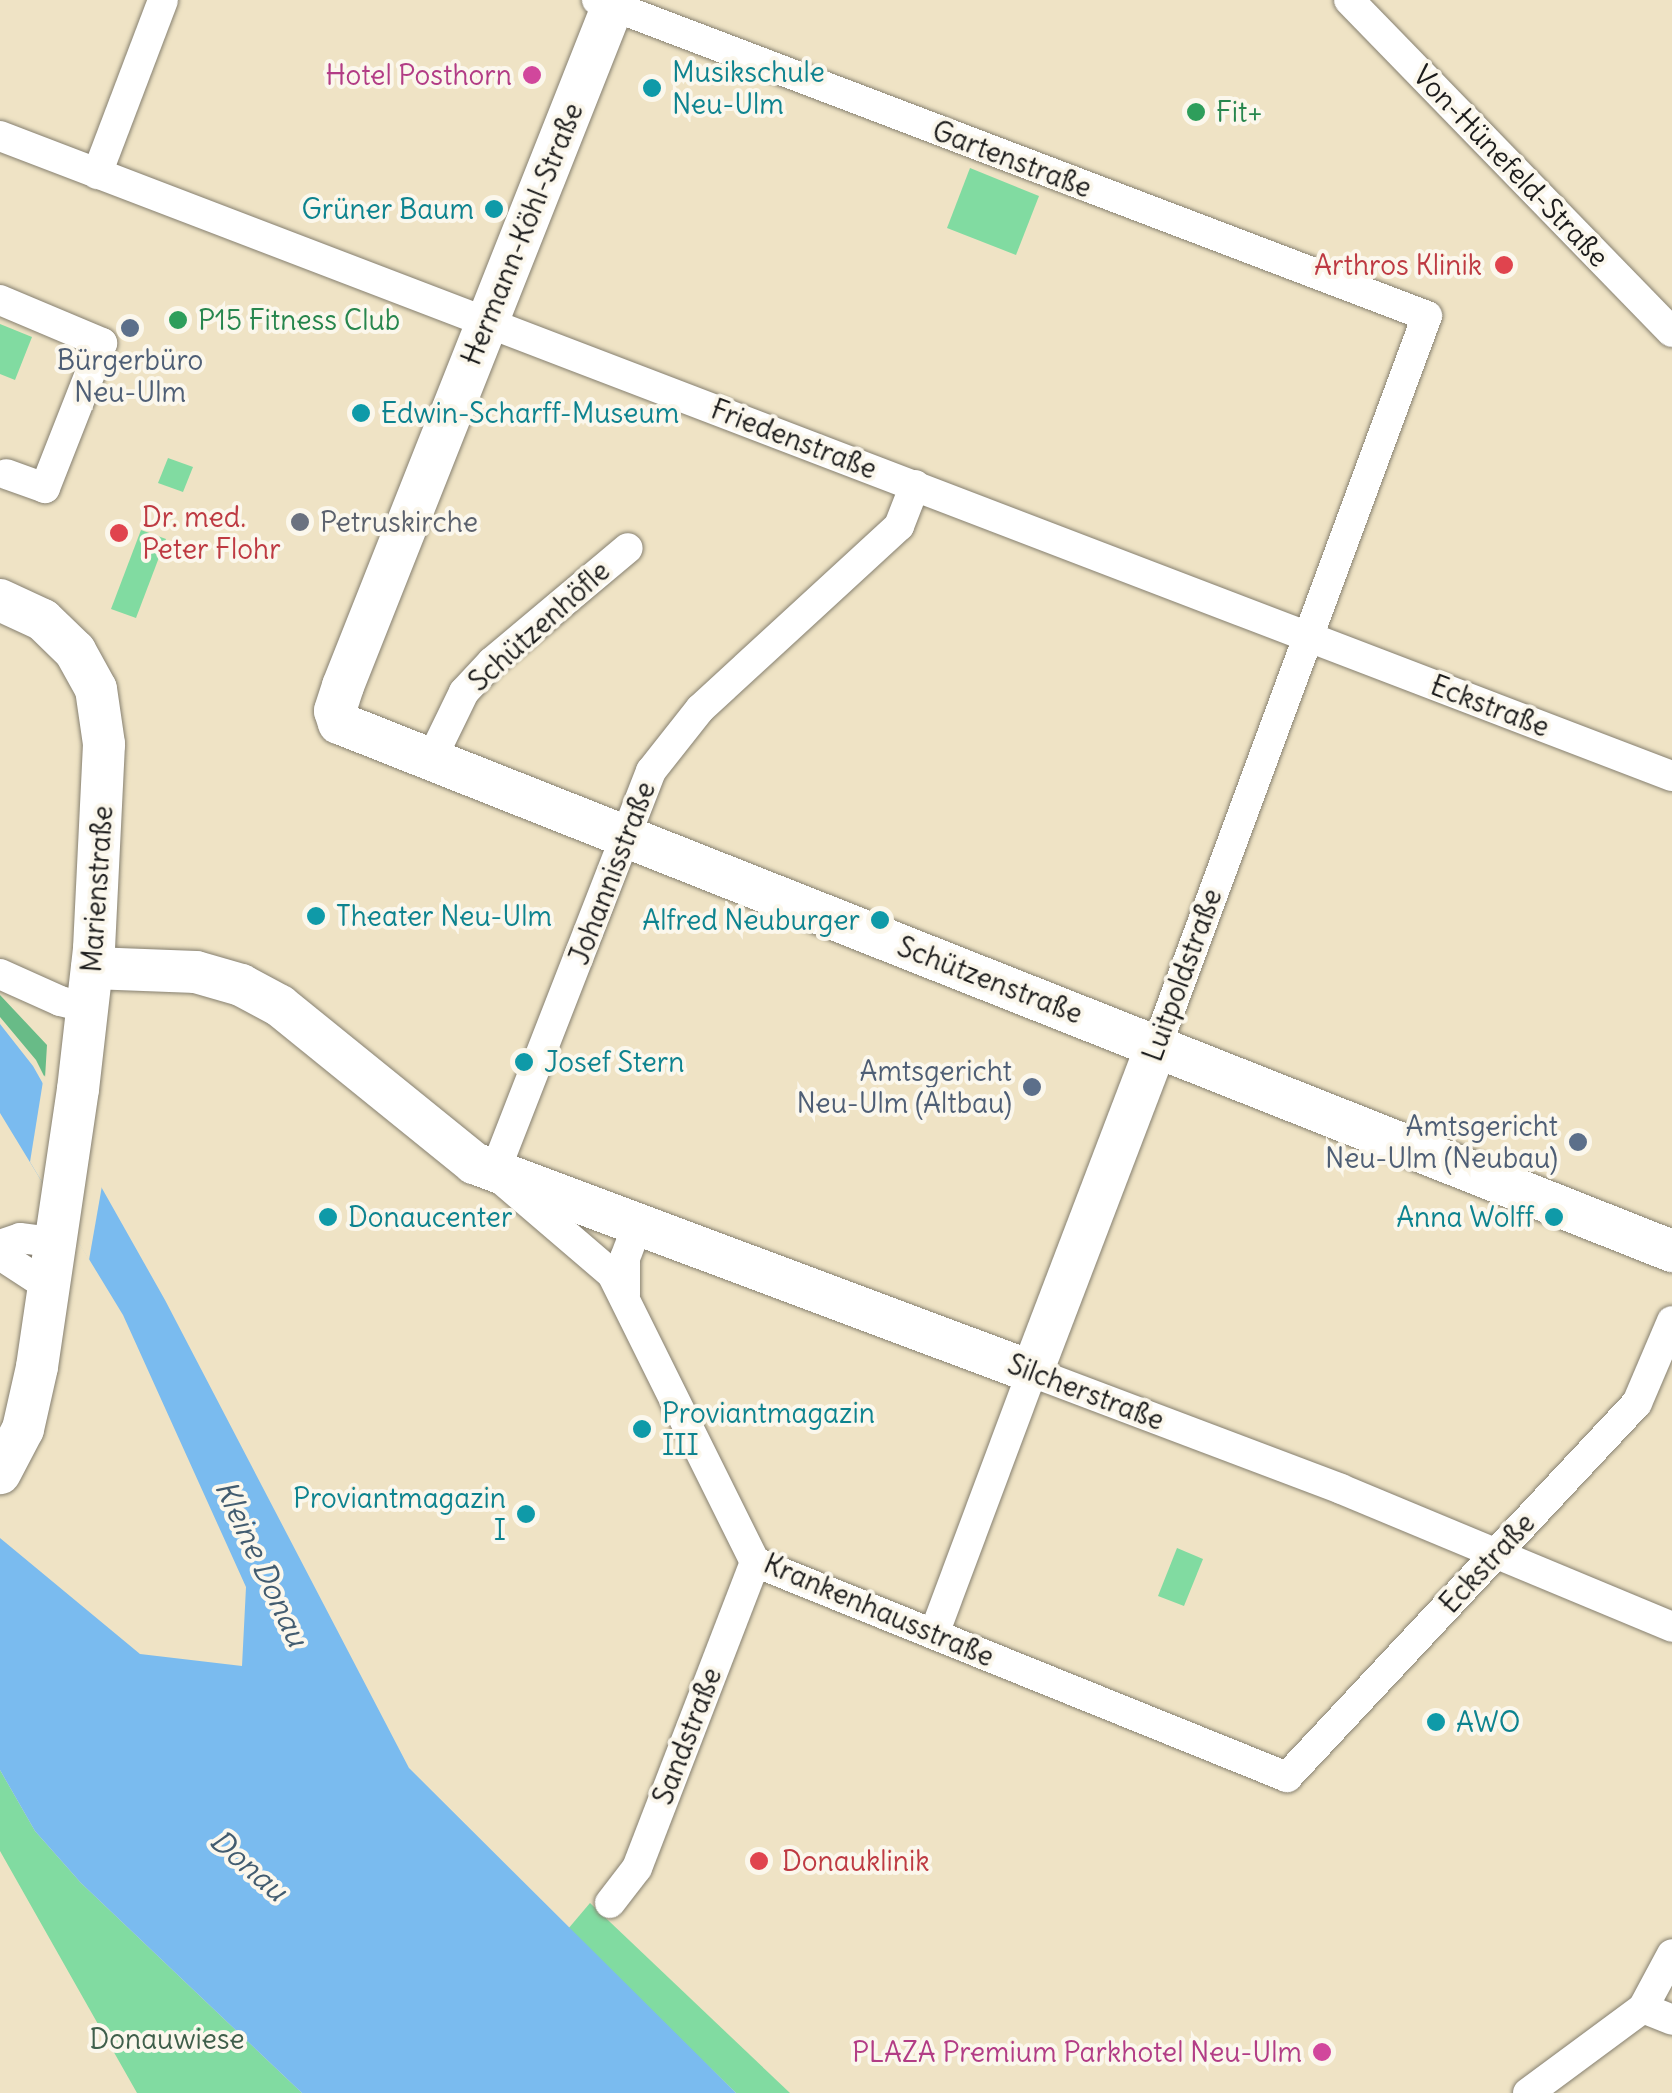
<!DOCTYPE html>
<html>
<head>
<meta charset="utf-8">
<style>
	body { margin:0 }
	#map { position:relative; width:1672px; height:2093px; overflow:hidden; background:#efe3c5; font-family:Delius,sans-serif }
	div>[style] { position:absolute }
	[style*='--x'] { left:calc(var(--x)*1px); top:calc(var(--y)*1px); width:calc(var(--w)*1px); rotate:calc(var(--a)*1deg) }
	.green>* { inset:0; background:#81dba1 }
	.forest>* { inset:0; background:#68bb87 }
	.water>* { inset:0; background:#7abbef }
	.pier>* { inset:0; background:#efe3c5 }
	.roads { filter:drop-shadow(0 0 2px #868070) drop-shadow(0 0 2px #868070) }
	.street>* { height:30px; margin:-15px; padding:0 15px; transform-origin:15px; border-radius:15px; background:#fff }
	.secondary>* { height:42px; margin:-21px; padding:0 21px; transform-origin:21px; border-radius:21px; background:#fff }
	.dots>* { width:28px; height:28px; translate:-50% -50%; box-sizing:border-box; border:5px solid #fbf7ec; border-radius:50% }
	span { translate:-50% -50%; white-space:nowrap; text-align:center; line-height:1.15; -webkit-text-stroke:8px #fbf7ec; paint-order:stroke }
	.culture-label { font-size:28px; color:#0d838f }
	.left { translate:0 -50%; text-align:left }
	.right { translate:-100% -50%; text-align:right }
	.hotel-label { font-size:28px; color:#b23c85 }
	.leisure-label { font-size:28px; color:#27864d }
	.street-label { font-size:28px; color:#1c1c1c }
	.health-label { font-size:28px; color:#be3a42 }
	.service-label { font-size:28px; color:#4e5e75 }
	.worship-label { font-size:28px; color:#5b616d }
	.park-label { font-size:28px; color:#3f5f4b }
	.water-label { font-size:30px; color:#425c70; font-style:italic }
</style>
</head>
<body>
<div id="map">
	<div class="green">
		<i style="clip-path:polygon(970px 168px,1039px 196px,1016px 255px,947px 228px)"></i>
		<i style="clip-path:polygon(0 324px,32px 337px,15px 380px,0 374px)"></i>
		<i style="clip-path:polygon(168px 458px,193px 467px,183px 492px,158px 483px)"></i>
		<i style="clip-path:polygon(141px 530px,166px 539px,136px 618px,111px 609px)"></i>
		<i style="clip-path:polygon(1177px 1548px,1203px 1559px,1184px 1606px,1158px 1596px)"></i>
		<i style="clip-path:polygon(0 1770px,35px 1831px,81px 1883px,302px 2093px,137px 2093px,0 1851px)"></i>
		<i style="clip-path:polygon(590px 1903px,790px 2093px,736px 2093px,568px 1929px)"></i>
	</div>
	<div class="forest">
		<i style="clip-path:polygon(0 995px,47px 1045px,45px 1078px,36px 1060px,0 1017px)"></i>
	</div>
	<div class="water">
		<i style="clip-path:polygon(0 1024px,33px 1066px,165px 1300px,409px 1768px,736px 2093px,302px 2093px,81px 1883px,35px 1831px,0 1770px,0 1538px,140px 1654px,242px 1666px,246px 1587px,123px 1315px,0 1113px)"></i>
	</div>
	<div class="pier">
		<i style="clip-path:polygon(44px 1075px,103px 1180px,89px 1260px,30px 1162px)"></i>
	</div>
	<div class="roads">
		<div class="street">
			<i style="--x:597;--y:0;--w:888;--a:20.84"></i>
			<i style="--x:1427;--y:316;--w:777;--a:110.32"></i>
			<i style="--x:1349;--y:0;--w:463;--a:45.8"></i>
			<i style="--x:0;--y:136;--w:1790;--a:20.95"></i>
			<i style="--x:97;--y:174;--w:186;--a:-69.2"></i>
			<i style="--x:0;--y:300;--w:111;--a:22.9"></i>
			<i style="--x:102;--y:343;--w:156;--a:111.5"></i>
			<i style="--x:45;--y:488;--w:41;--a:-160.3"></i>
			<i style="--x:915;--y:485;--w:44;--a:111.3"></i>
			<i style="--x:899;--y:526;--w:270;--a:137.4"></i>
			<i style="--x:700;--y:709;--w:79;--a:128.3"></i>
			<i style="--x:651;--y:771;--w:432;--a:111.3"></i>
			<i style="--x:494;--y:1173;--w:155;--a:40.6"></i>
			<i style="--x:612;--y:1274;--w:322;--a:63.6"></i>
			<i style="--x:755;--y:1562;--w:574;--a:22.01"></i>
			<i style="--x:1287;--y:1777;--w:512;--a:-46.9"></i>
			<i style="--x:1637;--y:1403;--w:89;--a:-66.9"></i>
			<i style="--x:430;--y:762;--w:78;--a:-64.1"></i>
			<i style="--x:464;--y:692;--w:41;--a:-47"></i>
			<i style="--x:492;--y:662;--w:177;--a:-40"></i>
			<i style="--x:0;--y:974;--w:66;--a:24.2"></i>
			<i style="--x:60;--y:1001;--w:29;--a:14"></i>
			<i style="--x:0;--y:1245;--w:21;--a:-19"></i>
			<i style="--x:20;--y:1238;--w:35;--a:7"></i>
			<i style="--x:0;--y:1255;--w:59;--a:33.1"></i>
			<i style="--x:625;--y:1295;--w:37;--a:-90"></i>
			<i style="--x:625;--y:1258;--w:36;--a:-69"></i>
			<i style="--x:934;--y:1634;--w:280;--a:-69.5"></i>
			<i style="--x:1032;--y:1372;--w:330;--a:20.7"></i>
			<i style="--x:1341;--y:1489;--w:359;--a:22.6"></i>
			<i style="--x:610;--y:1903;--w:44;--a:-52.4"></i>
			<i style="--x:637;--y:1868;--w:328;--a:-68.9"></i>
			<i style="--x:1643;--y:2008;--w:31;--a:22"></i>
			<i style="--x:1528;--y:2093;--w:143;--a:-36.5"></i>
			<i style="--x:1643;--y:2008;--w:61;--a:-61.8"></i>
		</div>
		<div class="secondary">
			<i style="--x:615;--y:0;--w:738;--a:111.63"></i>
			<i style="--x:343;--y:686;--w:26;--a:108"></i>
			<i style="--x:335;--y:711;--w:13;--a:72"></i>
			<i style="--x:339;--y:723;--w:1434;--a:21.61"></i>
			<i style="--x:0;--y:600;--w:47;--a:24.9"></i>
			<i style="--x:43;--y:620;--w:45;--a:44.1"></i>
			<i style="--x:75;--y:651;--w:43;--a:61.1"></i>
			<i style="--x:96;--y:689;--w:56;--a:81.7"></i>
			<i style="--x:104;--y:744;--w:205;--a:92.8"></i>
			<i style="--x:94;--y:949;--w:141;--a:96.5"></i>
			<i style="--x:78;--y:1089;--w:281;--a:98.4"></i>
			<i style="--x:37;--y:1367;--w:64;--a:102.7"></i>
			<i style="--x:23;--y:1429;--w:50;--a:117.6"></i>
			<i style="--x:92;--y:968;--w:104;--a:2.2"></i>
			<i style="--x:196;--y:972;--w:47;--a:16.1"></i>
			<i style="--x:241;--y:985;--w:44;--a:28.3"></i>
			<i style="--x:280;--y:1006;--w:250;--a:39"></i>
			<i style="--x:474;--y:1163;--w:596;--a:20.53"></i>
			<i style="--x:1032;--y:1372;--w:350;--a:-69.1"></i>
		</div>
	</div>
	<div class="dots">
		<i style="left:532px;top:75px;background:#d1479c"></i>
		<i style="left:652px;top:88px;background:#0f9aa8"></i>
		<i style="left:1196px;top:112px;background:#2e9e5b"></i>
		<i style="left:494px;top:209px;background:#0f9aa8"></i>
		<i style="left:1504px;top:265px;background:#e0444e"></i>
		<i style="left:178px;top:320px;background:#2e9e5b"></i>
		<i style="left:130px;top:328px;background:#5c6f8a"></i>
		<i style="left:361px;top:413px;background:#0f9aa8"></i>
		<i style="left:300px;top:522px;background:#6b7280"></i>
		<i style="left:119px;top:533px;background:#e0444e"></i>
		<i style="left:316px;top:916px;background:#0f9aa8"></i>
		<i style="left:880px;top:920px;background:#0f9aa8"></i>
		<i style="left:524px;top:1062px;background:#0f9aa8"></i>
		<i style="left:1032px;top:1087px;background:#5c6f8a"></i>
		<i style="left:1578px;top:1142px;background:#5c6f8a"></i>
		<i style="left:328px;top:1217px;background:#0f9aa8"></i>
		<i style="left:1554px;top:1217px;background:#0f9aa8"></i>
		<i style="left:642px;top:1429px;background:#0f9aa8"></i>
		<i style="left:526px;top:1514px;background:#0f9aa8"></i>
		<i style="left:1436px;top:1722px;background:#0f9aa8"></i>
		<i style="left:759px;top:1861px;background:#e0444e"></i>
		<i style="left:1322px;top:2052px;background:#d1479c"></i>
	</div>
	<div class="culture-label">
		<span class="left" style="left:672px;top:88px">Musikschule<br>Neu-Ulm</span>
		<span class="right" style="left:474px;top:209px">Grüner Baum</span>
		<span class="left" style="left:381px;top:413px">Edwin-Scharff-Museum</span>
		<span class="left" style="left:336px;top:916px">Theater Neu-Ulm</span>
		<span class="right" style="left:860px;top:920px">Alfred Neuburger</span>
		<span class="left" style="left:544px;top:1062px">Josef Stern</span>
		<span class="left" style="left:348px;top:1217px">Donaucenter</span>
		<span class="right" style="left:1534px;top:1217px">Anna Wolff</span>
		<span class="left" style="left:662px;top:1429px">Proviantmagazin<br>III</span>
		<span class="right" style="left:506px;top:1514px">Proviantmagazin<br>I</span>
		<span class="left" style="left:1456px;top:1722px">AWO</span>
	</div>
	<div class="hotel-label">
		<span class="right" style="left:512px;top:75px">Hotel Posthorn</span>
		<span class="right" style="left:1302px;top:2052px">PLAZA Premium Parkhotel Neu-Ulm</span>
	</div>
	<div class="leisure-label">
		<span class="left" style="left:1216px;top:112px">Fit+</span>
		<span class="left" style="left:198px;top:320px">P15 Fitness Club</span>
	</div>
	<div class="street-label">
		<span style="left:1012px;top:159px;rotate:21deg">Gartenstraße</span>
		<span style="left:1511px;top:166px;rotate:46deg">Von-Hünefeld-Straße</span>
		<span style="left:522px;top:234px;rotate:-68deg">Hermann-Köhl-Straße</span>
		<span style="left:794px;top:439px;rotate:21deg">Friedenstraße</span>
		<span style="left:539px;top:626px;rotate:-42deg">Schützenhöfle</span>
		<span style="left:1490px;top:706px;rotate:21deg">Eckstraße</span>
		<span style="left:612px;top:873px;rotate:-69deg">Johannisstraße</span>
		<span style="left:97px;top:889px;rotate:-86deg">Marienstraße</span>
		<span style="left:1182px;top:975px;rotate:-70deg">Luitpoldstraße</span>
		<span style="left:990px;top:980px;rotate:21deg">Schützenstraße</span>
		<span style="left:1086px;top:1392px;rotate:21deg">Silcherstraße</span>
		<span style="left:1487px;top:1563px;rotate:-47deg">Eckstraße</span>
		<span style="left:879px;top:1610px;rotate:23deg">Krankenhausstraße</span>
		<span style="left:687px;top:1736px;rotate:-69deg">Sandstraße</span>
	</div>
	<div class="health-label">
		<span class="right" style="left:1482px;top:265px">Arthros Klinik</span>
		<span class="left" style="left:142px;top:533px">Dr. med.<br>Peter Flohr</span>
		<span class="left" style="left:782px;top:1861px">Donauklinik</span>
	</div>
	<div class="service-label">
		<span style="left:130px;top:376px">Bürgerbüro<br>Neu-Ulm</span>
		<span class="right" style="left:1012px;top:1087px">Amtsgericht<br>Neu-Ulm (Altbau)</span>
		<span class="right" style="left:1558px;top:1142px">Amtsgericht<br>Neu-Ulm (Neubau)</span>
	</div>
	<div class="worship-label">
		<span class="left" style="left:320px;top:522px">Petruskirche</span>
	</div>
	<div class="park-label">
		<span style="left:167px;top:2039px">Donauwiese</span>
	</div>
	<div class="water-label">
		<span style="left:262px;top:1563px;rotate:65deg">Kleine Donau</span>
		<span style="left:249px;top:1865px;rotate:41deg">Donau</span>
	</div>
</div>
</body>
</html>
